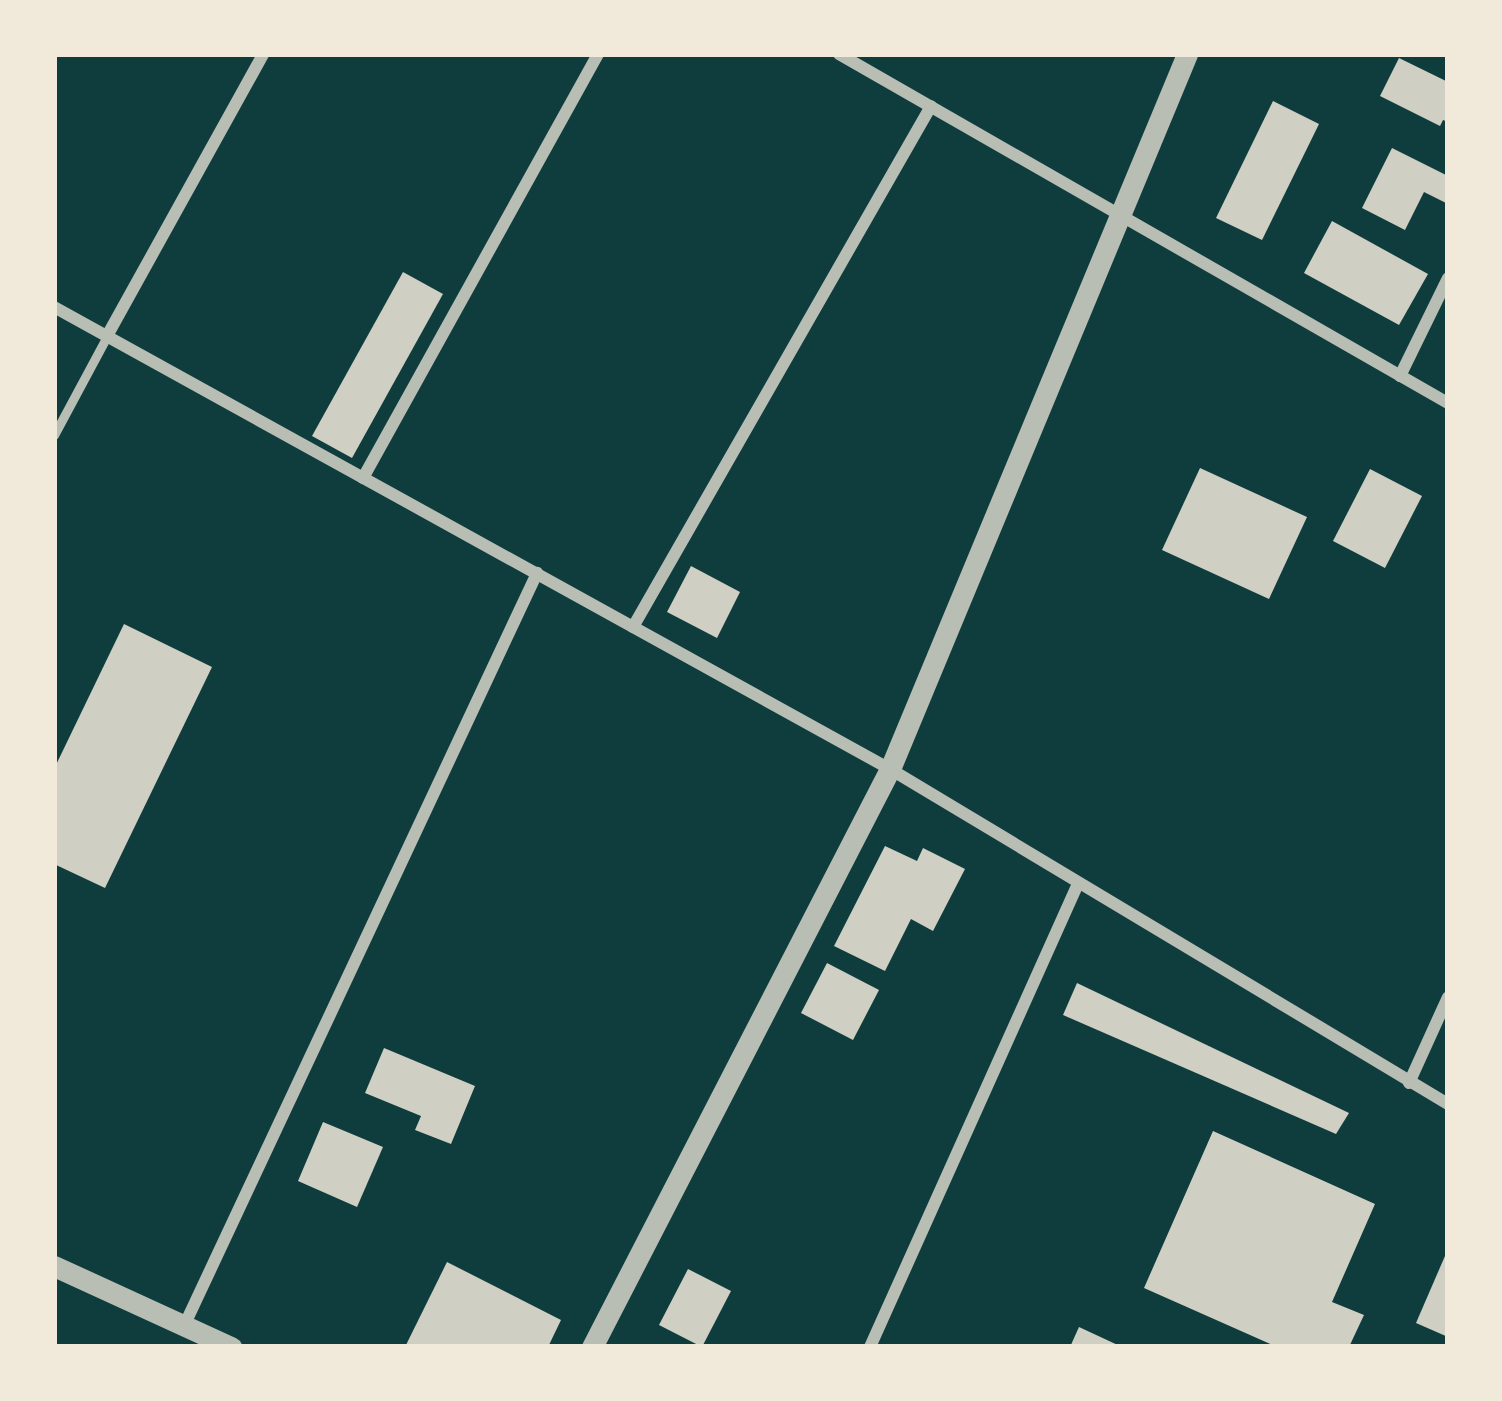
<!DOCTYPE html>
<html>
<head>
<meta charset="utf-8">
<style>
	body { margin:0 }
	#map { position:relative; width:1502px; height:1401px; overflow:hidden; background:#0f3d3e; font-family:Bitter,serif }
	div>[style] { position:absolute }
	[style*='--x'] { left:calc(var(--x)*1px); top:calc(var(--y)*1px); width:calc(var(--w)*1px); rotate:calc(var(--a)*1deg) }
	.building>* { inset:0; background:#cfcfc3 }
	.service>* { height:9px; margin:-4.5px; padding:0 4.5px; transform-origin:4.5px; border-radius:4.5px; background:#b8beb3 }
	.minor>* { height:12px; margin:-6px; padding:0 6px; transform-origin:6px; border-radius:6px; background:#b8beb3 }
	.tertiary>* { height:21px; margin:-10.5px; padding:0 10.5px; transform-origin:10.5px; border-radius:10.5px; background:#b8beb3 }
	span { translate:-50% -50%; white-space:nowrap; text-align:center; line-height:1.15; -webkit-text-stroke:9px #f1e9da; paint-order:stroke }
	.frame { position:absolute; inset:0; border:57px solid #f1e9da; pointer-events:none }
</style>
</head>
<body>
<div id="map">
	<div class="building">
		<i style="clip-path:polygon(1399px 58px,1448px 82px,1448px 122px,1443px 120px,1440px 126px,1380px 96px)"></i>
		<i style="clip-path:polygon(1273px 101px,1319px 124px,1262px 240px,1216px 218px)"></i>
		<i style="clip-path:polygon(1392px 148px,1448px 176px,1448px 204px,1424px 192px,1405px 230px,1362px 208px)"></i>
		<i style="clip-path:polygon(1332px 221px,1428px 274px,1399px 325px,1304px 273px)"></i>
		<i style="clip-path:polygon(403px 272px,443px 294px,352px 458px,312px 436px)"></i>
		<i style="clip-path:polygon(1200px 468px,1307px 517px,1269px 599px,1162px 550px)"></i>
		<i style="clip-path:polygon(1370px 469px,1422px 496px,1385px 568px,1333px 541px)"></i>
		<i style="clip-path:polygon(691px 566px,740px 592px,717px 638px,667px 612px)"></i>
		<i style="clip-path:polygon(124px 624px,212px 667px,105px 888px,54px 864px,54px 769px)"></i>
		<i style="clip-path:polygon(885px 846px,917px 861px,923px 848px,965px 869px,933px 931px,911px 919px,885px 971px,834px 946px)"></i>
		<i style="clip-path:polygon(827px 963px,879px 990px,853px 1040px,801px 1013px)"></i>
		<i style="clip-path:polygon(1077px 983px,1349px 1113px,1336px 1134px,1063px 1015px)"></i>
		<i style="clip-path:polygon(384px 1048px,475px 1086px,451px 1144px,415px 1130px,421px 1116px,365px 1093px)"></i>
		<i style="clip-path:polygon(323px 1122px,383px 1147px,357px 1207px,298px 1181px)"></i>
		<i style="clip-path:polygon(1213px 1131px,1375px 1204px,1332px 1302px,1364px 1315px,1349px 1347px,1277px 1347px,1144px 1288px)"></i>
		<i style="clip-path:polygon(1448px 1249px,1448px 1337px,1416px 1323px)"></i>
		<i style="clip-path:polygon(447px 1262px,561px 1320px,548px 1347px,405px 1347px)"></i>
		<i style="clip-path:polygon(688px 1269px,731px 1291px,702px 1347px,659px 1325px)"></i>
		<i style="clip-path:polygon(1079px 1327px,1122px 1347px,1070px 1347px)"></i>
	</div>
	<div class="service">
		<i style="--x:54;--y:435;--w:112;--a:-61.8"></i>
	</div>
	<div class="minor">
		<i style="--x:839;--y:54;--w:702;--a:29.82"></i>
		<i style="--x:54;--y:307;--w:955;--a:28.93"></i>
		<i style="--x:890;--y:769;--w:651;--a:30.98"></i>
		<i style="--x:107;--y:336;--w:322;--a:-61"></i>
		<i style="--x:1400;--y:376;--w:109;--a:-63.9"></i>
		<i style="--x:363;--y:478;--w:485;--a:-61"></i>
		<i style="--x:633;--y:627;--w:600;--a:-60.23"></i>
		<i style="--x:1409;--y:1083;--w:94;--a:-65.6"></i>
		<i style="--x:184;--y:1326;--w:832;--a:-64.88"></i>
		<i style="--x:870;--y:1347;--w:505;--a:-65.82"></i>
	</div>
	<div class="tertiary">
		<i style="--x:54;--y:1266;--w:195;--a:24.6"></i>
		<i style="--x:592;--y:1347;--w:650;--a:-62.73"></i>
		<i style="--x:890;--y:769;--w:774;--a:-67.44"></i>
	</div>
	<div class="frame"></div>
</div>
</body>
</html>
